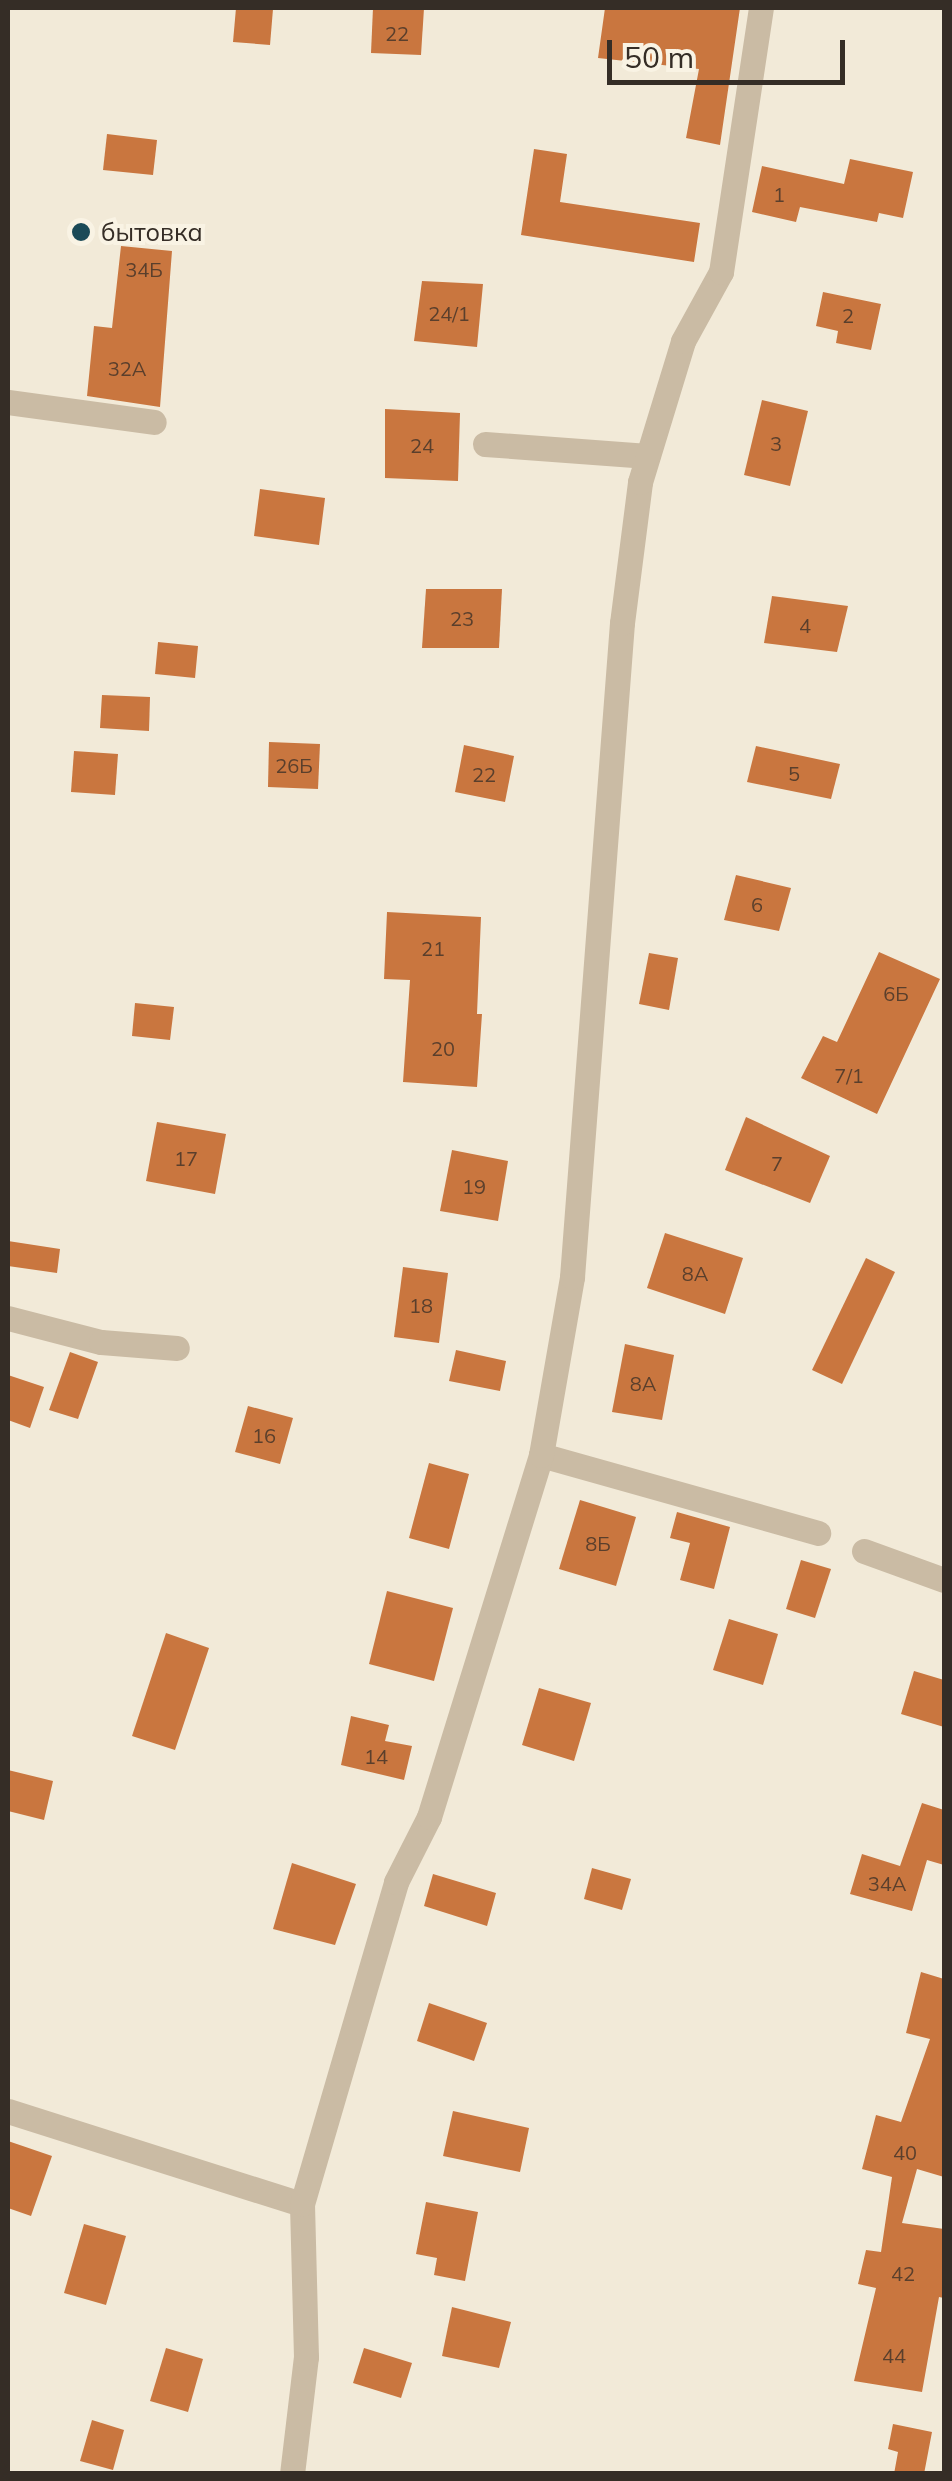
<!DOCTYPE html>
<html>
<head>
<meta charset="utf-8">
<style>
	body { margin:0 }
	#map { position:relative; width:952px; height:2481px; overflow:hidden; background:#f2ead8; font-family:Mulish,sans-serif }
	div>[style] { position:absolute }
	[style*='--x'] { left:calc(var(--x)*1px); top:calc(var(--y)*1px); width:calc(var(--w)*1px); rotate:calc(var(--a)*1deg) }
	.building>* { inset:0; background:#c9763f }
	.minor>* { height:25px; margin:-12.5px; padding:0 12.5px; transform-origin:12.5px; border-radius:12.5px; background:#cabba4 }
	.dots>* { width:28px; height:28px; translate:-50% -50%; box-sizing:border-box; border:5px solid #f9f3e4; border-radius:50% }
	span { translate:-50% -50%; white-space:nowrap; text-align:center; line-height:1.15; -webkit-text-stroke:8px #f9f3e4; paint-order:stroke }
	.number-label { font-size:20px; color:#5a3f2c }
	.number-label span { -webkit-text-stroke-width:0 }
	.poi-label { font-size:25px; color:#352d26 }
	.left { translate:0 -50%; text-align:left }
	.frame { position:absolute; inset:0; border:10px solid #352d26; pointer-events:none }
	.scale { position:absolute; left:607px; top:40px; width:238px; height:45px; box-sizing:border-box; border:5px solid #352d26; border-top:0; padding-left:12px; font-size:30px; line-height:35px; white-space:nowrap; color:#352d26; -webkit-text-stroke:8px #f9f3e4; paint-order:stroke }
</style>
</head>
<body>
<div id="map">
	<div class="building">
		<i style="clip-path:polygon(236px 8px,273px 9px,270px 45px,233px 42px)"></i>
		<i style="clip-path:polygon(373px 8px,424px 8px,421px 55px,371px 53px)"></i>
		<i style="clip-path:polygon(605px 8px,740px 8px,720px 145px,686px 138px,699px 69px,598px 58px)"></i>
		<i style="clip-path:polygon(107px 134px,157px 140px,153px 175px,103px 170px)"></i>
		<i style="clip-path:polygon(534px 149px,567px 154px,560px 202px,700px 223px,694px 262px,521px 235px)"></i>
		<i style="clip-path:polygon(850px 159px,913px 172px,903px 218px,879px 213px,877px 222px,800px 207px,796px 222px,752px 212px,762px 166px,844px 184px)"></i>
		<i style="clip-path:polygon(121px 246px,172px 251px,160px 407px,87px 396px,94px 326px,112px 328px)"></i>
		<i style="clip-path:polygon(422px 281px,483px 284px,477px 347px,414px 341px)"></i>
		<i style="clip-path:polygon(823px 292px,881px 304px,871px 350px,836px 343px,838px 331px,816px 326px)"></i>
		<i style="clip-path:polygon(762px 400px,808px 411px,790px 486px,744px 475px)"></i>
		<i style="clip-path:polygon(385px 409px,460px 413px,458px 481px,385px 478px)"></i>
		<i style="clip-path:polygon(260px 489px,325px 498px,319px 545px,254px 536px)"></i>
		<i style="clip-path:polygon(426px 589px,502px 589px,499px 648px,422px 648px)"></i>
		<i style="clip-path:polygon(772px 596px,848px 606px,837px 652px,764px 643px)"></i>
		<i style="clip-path:polygon(158px 642px,198px 646px,195px 678px,155px 674px)"></i>
		<i style="clip-path:polygon(102px 695px,150px 697px,149px 731px,100px 728px)"></i>
		<i style="clip-path:polygon(269px 742px,320px 744px,318px 789px,268px 787px)"></i>
		<i style="clip-path:polygon(464px 745px,514px 756px,505px 802px,455px 792px)"></i>
		<i style="clip-path:polygon(756px 746px,840px 764px,831px 799px,747px 782px)"></i>
		<i style="clip-path:polygon(74px 751px,118px 754px,115px 795px,71px 792px)"></i>
		<i style="clip-path:polygon(736px 875px,791px 888px,779px 931px,724px 920px)"></i>
		<i style="clip-path:polygon(387px 912px,481px 917px,477px 1014px,482px 1014px,477px 1087px,403px 1082px,410px 980px,384px 979px)"></i>
		<i style="clip-path:polygon(879px 952px,940px 979px,877px 1114px,801px 1078px,823px 1036px,837px 1042px)"></i>
		<i style="clip-path:polygon(649px 953px,678px 958px,669px 1010px,639px 1004px)"></i>
		<i style="clip-path:polygon(135px 1003px,174px 1007px,170px 1040px,132px 1036px)"></i>
		<i style="clip-path:polygon(746px 1117px,830px 1156px,810px 1203px,725px 1170px)"></i>
		<i style="clip-path:polygon(157px 1122px,226px 1134px,215px 1194px,146px 1181px)"></i>
		<i style="clip-path:polygon(452px 1150px,508px 1161px,498px 1221px,440px 1211px)"></i>
		<i style="clip-path:polygon(665px 1233px,743px 1258px,725px 1314px,647px 1288px)"></i>
		<i style="clip-path:polygon(8px 1241px,60px 1249px,57px 1273px,8px 1266px)"></i>
		<i style="clip-path:polygon(866px 1258px,895px 1272px,842px 1384px,812px 1370px)"></i>
		<i style="clip-path:polygon(403px 1267px,448px 1273px,439px 1343px,394px 1337px)"></i>
		<i style="clip-path:polygon(625px 1344px,674px 1355px,662px 1420px,612px 1412px)"></i>
		<i style="clip-path:polygon(456px 1350px,506px 1361px,500px 1391px,449px 1381px)"></i>
		<i style="clip-path:polygon(70px 1352px,98px 1362px,78px 1419px,49px 1410px)"></i>
		<i style="clip-path:polygon(8px 1375px,44px 1387px,30px 1428px,8px 1420px)"></i>
		<i style="clip-path:polygon(248px 1406px,293px 1418px,280px 1464px,235px 1452px)"></i>
		<i style="clip-path:polygon(429px 1463px,469px 1474px,449px 1549px,409px 1538px)"></i>
		<i style="clip-path:polygon(580px 1500px,636px 1517px,616px 1586px,559px 1569px)"></i>
		<i style="clip-path:polygon(677px 1512px,730px 1527px,714px 1589px,680px 1580px,690px 1543px,670px 1538px)"></i>
		<i style="clip-path:polygon(801px 1560px,831px 1569px,815px 1618px,786px 1609px)"></i>
		<i style="clip-path:polygon(387px 1591px,453px 1608px,434px 1681px,369px 1664px)"></i>
		<i style="clip-path:polygon(729px 1619px,778px 1634px,763px 1685px,713px 1670px)"></i>
		<i style="clip-path:polygon(166px 1633px,209px 1648px,175px 1750px,132px 1736px)"></i>
		<i style="clip-path:polygon(914px 1671px,944px 1680px,944px 1727px,901px 1714px)"></i>
		<i style="clip-path:polygon(539px 1688px,591px 1703px,574px 1761px,522px 1745px)"></i>
		<i style="clip-path:polygon(351px 1716px,389px 1725px,385px 1741px,412px 1746px,404px 1780px,341px 1765px)"></i>
		<i style="clip-path:polygon(8px 1770px,53px 1781px,44px 1820px,8px 1811px)"></i>
		<i style="clip-path:polygon(922px 1803px,944px 1810px,944px 1865px,927px 1860px,912px 1911px,850px 1894px,862px 1854px,900px 1866px)"></i>
		<i style="clip-path:polygon(292px 1863px,356px 1884px,335px 1945px,273px 1929px)"></i>
		<i style="clip-path:polygon(592px 1868px,631px 1879px,622px 1910px,584px 1899px)"></i>
		<i style="clip-path:polygon(433px 1874px,496px 1893px,487px 1926px,424px 1906px)"></i>
		<i style="clip-path:polygon(921px 1972px,944px 1979px,944px 2177px,917px 2169px,902px 2223px,944px 2229px,944px 2298px,939px 2297px,922px 2392px,854px 2381px,876px 2288px,858px 2284px,866px 2250px,881px 2252px,892px 2177px,862px 2169px,876px 2115px,901px 2122px,930px 2039px,906px 2033px)"></i>
		<i style="clip-path:polygon(429px 2003px,487px 2023px,474px 2061px,417px 2041px)"></i>
		<i style="clip-path:polygon(453px 2111px,529px 2128px,520px 2172px,443px 2156px)"></i>
		<i style="clip-path:polygon(8px 2141px,52px 2156px,31px 2216px,8px 2208px)"></i>
		<i style="clip-path:polygon(426px 2202px,478px 2212px,465px 2281px,434px 2275px,437px 2258px,416px 2254px)"></i>
		<i style="clip-path:polygon(84px 2224px,126px 2236px,106px 2305px,64px 2293px)"></i>
		<i style="clip-path:polygon(452px 2307px,511px 2322px,499px 2368px,442px 2356px)"></i>
		<i style="clip-path:polygon(166px 2348px,203px 2359px,188px 2412px,150px 2401px)"></i>
		<i style="clip-path:polygon(364px 2348px,412px 2363px,401px 2398px,353px 2383px)"></i>
		<i style="clip-path:polygon(92px 2420px,124px 2430px,113px 2470px,80px 2461px)"></i>
		<i style="clip-path:polygon(893px 2424px,932px 2432px,924px 2474px,894px 2474px,898px 2452px,888px 2449px)"></i>
	</div>
	<div class="minor">
		<i style="--x:8;--y:402;--w:147;--a:7.8"></i>
		<i style="--x:485;--y:444;--w:163;--a:4.2"></i>
		<i style="--x:8;--y:1318;--w:96;--a:14.5"></i>
		<i style="--x:101;--y:1342;--w:76;--a:4.5"></i>
		<i style="--x:541;--y:1455;--w:288;--a:15.7"></i>
		<i style="--x:864;--y:1551;--w:85;--a:19.9"></i>
		<i style="--x:8;--y:2111;--w:308;--a:17.6"></i>
		<i style="--x:292;--y:2474;--w:118;--a:-83.2"></i>
		<i style="--x:306;--y:2357;--w:153;--a:-91.5"></i>
		<i style="--x:302;--y:2204;--w:335;--a:-73.7"></i>
		<i style="--x:396;--y:1882;--w:73;--a:-63.1"></i>
		<i style="--x:429;--y:1817;--w:379;--a:-72.8"></i>
		<i style="--x:541;--y:1455;--w:181;--a:-80.1"></i>
		<i style="--x:572;--y:1277;--w:656;--a:-85.63"></i>
		<i style="--x:622;--y:623;--w:142;--a:-82.7"></i>
		<i style="--x:640;--y:482;--w:147;--a:-73"></i>
		<i style="--x:683;--y:341;--w:79;--a:-61.2"></i>
		<i style="--x:721;--y:272;--w:267;--a:-81.4"></i>
	</div>
	<div class="dots">
		<i style="left:81px;top:232px;background:#1b4a57"></i>
	</div>
	<div class="number-label">
		<span style="left:397px;top:33px">22</span>
		<span style="left:779px;top:194px">1</span>
		<span style="left:144px;top:269px">34Б</span>
		<span style="left:449px;top:313px">24/1</span>
		<span style="left:848px;top:315px">2</span>
		<span style="left:127px;top:368px">32А</span>
		<span style="left:776px;top:443px">3</span>
		<span style="left:422px;top:445px">24</span>
		<span style="left:462px;top:618px">23</span>
		<span style="left:805px;top:625px">4</span>
		<span style="left:294px;top:765px">26Б</span>
		<span style="left:794px;top:773px">5</span>
		<span style="left:484px;top:774px">22</span>
		<span style="left:757px;top:904px">6</span>
		<span style="left:433px;top:948px">21</span>
		<span style="left:896px;top:993px">6Б</span>
		<span style="left:443px;top:1048px">20</span>
		<span style="left:849px;top:1075px">7/1</span>
		<span style="left:186px;top:1158px">17</span>
		<span style="left:777px;top:1163px">7</span>
		<span style="left:474px;top:1186px">19</span>
		<span style="left:695px;top:1273px">8А</span>
		<span style="left:421px;top:1305px">18</span>
		<span style="left:643px;top:1383px">8А</span>
		<span style="left:264px;top:1435px">16</span>
		<span style="left:598px;top:1543px">8Б</span>
		<span style="left:376px;top:1756px">14</span>
		<span style="left:887px;top:1883px">34А</span>
		<span style="left:905px;top:2152px">40</span>
		<span style="left:903px;top:2273px">42</span>
		<span style="left:894px;top:2355px">44</span>
	</div>
	<div class="poi-label">
		<span class="left" style="left:101px;top:232px">бытовка</span>
	</div>
	<div class="frame"></div>
	<div class="scale">50 m</div>
</div>
</body>
</html>
